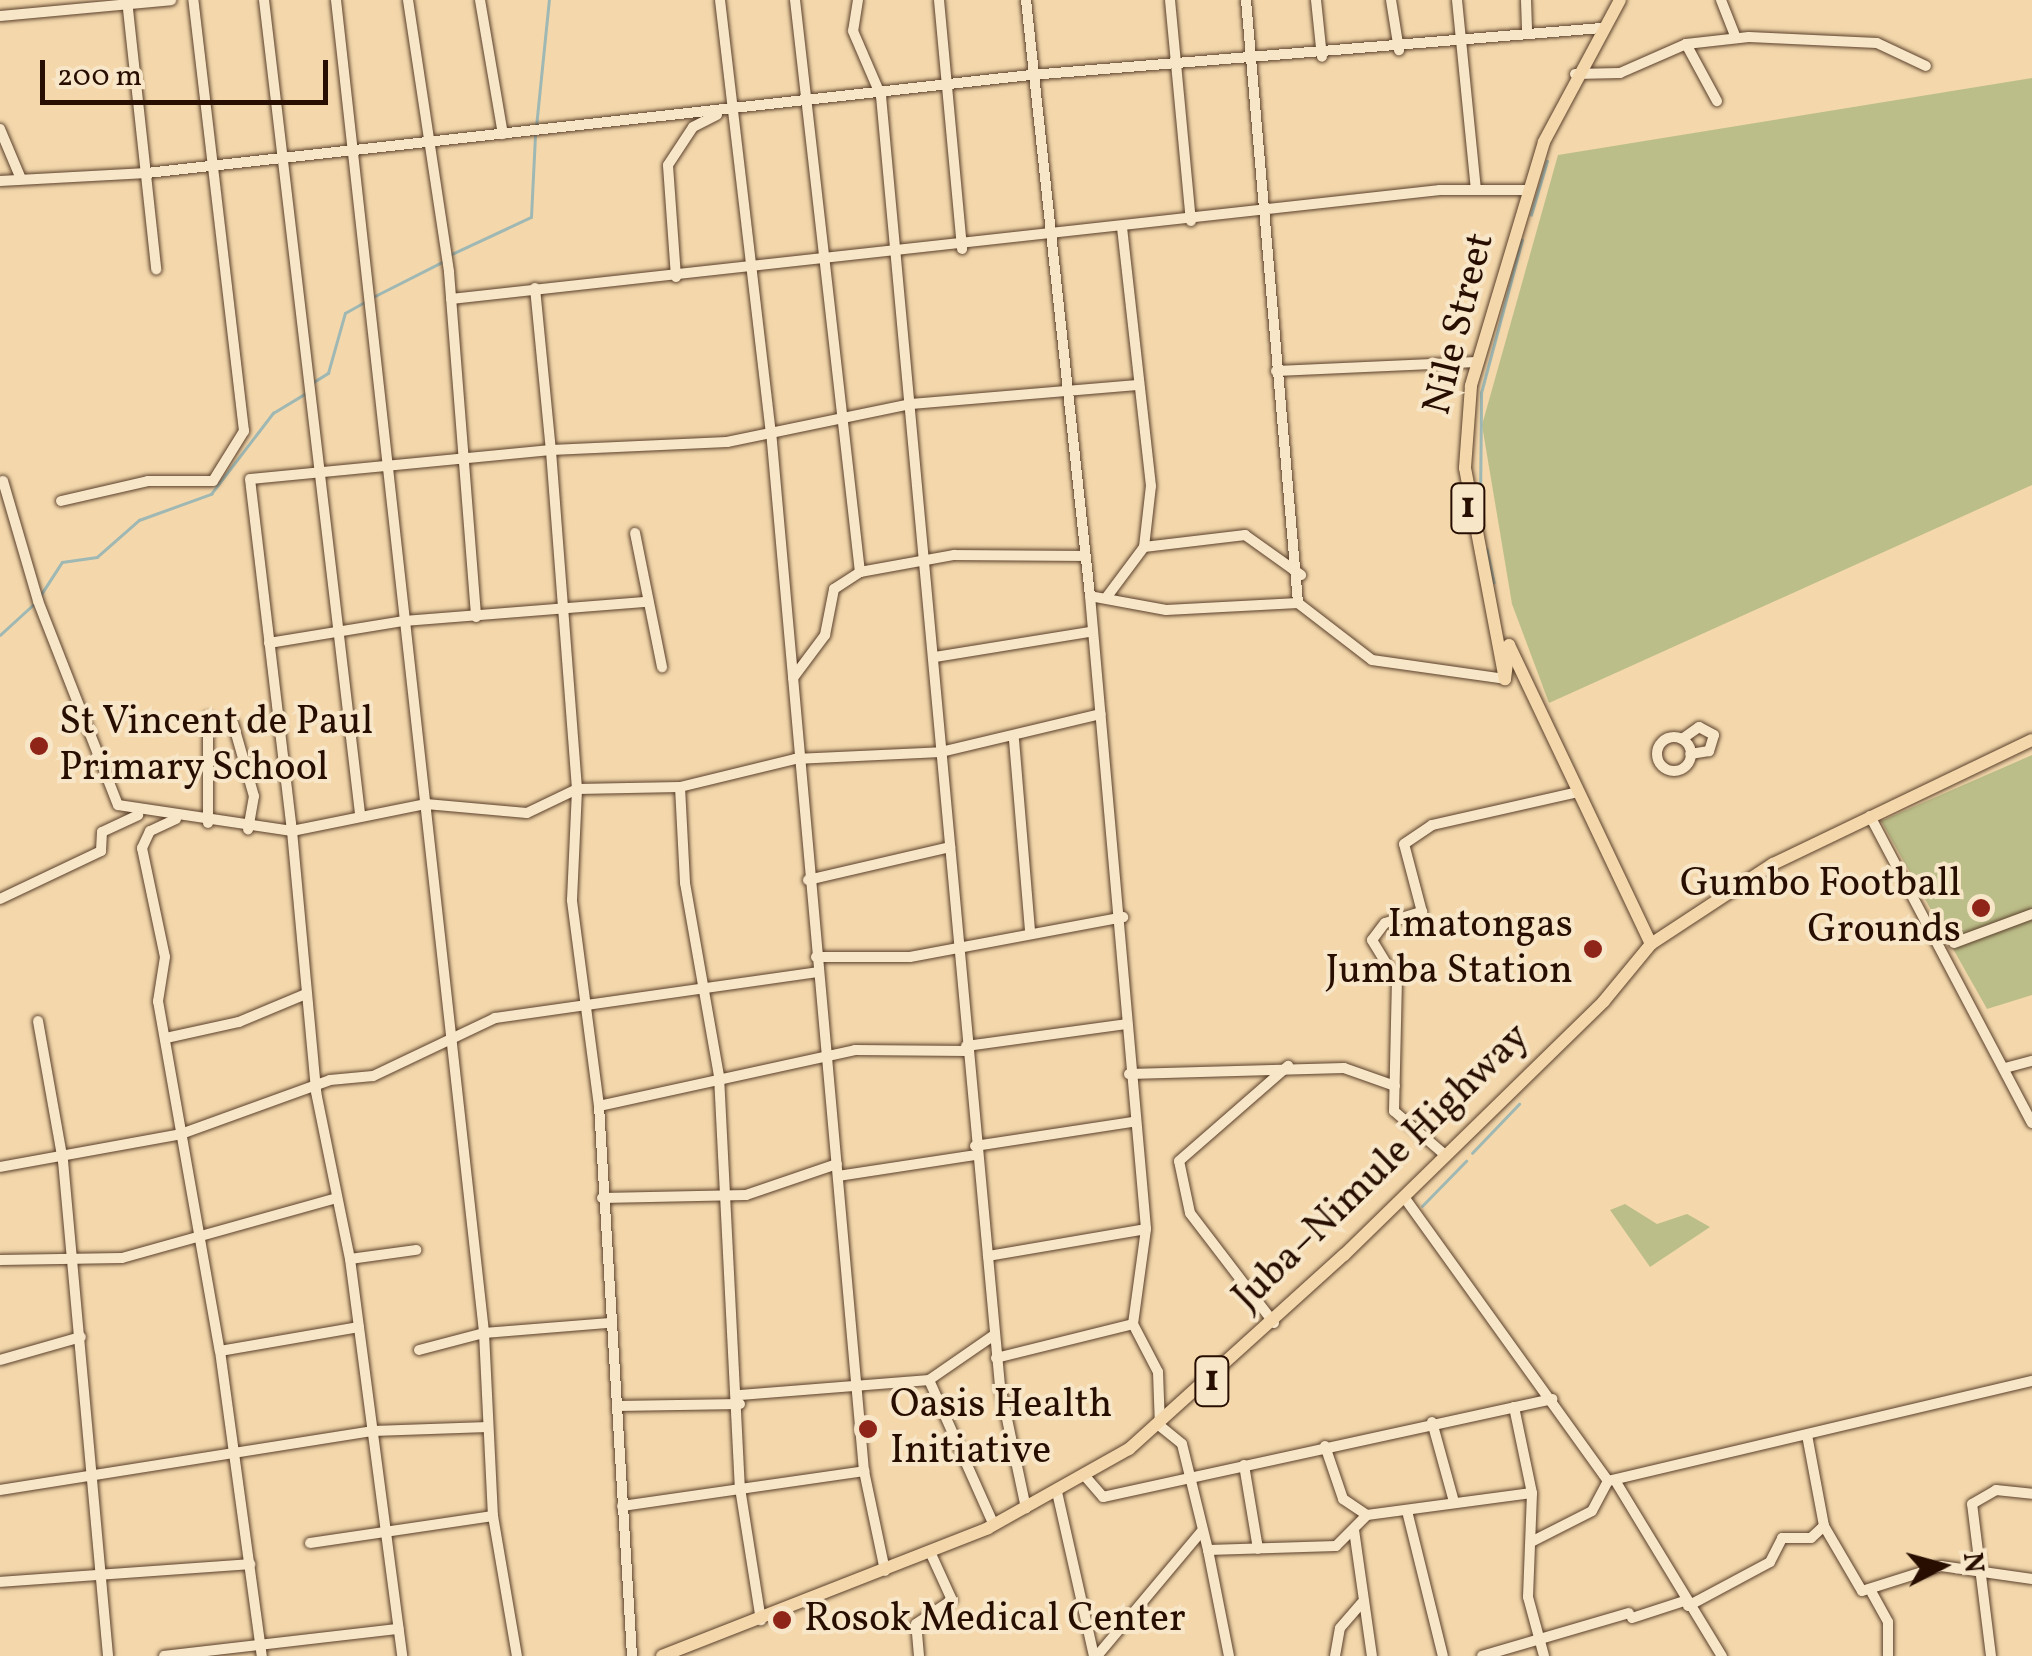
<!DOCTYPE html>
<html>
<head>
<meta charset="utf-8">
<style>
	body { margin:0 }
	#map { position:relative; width:2032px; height:1656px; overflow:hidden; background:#f4d8ac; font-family:Vollkorn,serif }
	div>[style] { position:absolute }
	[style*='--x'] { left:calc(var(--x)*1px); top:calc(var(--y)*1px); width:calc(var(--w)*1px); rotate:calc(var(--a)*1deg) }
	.green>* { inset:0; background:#bcbe89 }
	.stream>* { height:2.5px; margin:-1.25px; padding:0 1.25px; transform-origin:1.25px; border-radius:1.25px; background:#9fb8b3 }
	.roads { filter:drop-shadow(0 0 2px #5a402b) drop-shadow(0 0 2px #5a402b) }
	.minor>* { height:10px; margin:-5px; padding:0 5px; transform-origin:5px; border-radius:5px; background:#f8e6c9 }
	.minor>.ring { margin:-5px; padding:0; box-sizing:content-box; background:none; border:10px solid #f8e6c9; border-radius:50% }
	.major>* { height:12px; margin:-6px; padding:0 6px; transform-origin:6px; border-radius:6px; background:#f4d8ac }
	.dots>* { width:28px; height:28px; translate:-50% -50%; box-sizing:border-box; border:5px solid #f8e6c9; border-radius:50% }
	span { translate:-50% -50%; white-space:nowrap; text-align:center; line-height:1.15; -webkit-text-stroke:8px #f8e6c9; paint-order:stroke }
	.shield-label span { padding:2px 8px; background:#f8e6c9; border:2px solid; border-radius:8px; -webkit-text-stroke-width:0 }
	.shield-label { font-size:38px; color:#270e00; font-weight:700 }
	.street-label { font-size:40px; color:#270e00 }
	.poi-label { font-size:40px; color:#270e00 }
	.left { translate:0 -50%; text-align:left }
	.right { translate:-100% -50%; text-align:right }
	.north { position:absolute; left:1892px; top:1516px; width:100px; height:100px; -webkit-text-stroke:8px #f8e6c9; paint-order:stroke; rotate:84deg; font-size:28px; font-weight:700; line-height:40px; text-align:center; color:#270e00 }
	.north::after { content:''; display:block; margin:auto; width:35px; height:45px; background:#270e00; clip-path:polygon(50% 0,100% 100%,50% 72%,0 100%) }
	.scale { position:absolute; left:40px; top:60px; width:288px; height:45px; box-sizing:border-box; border:5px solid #270e00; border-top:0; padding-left:12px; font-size:30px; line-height:35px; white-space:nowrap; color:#270e00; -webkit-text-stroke:8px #f8e6c9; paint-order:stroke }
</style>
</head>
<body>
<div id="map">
	<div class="green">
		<i style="clip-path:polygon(2032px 78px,2032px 485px,1549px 703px,1512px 604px,1482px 425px,1558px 155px)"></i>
		<i style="clip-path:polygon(2032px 755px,2032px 995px,1987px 1009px,1881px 821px)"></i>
		<i style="clip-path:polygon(1625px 1204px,1657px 1224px,1687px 1214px,1710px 1227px,1650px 1267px,1610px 1210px)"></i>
	</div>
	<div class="stream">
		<i style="--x:536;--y:127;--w:128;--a:-84.2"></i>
		<i style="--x:1531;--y:215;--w:56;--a:-73.5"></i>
		<i style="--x:452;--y:254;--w:87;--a:-25.1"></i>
		<i style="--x:531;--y:217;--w:83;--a:-87.2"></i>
		<i style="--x:375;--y:296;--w:75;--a:-26.9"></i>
		<i style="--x:312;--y:383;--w:19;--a:-32"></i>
		<i style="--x:328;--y:373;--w:62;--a:-74.2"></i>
		<i style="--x:345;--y:313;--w:21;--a:-29"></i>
		<i style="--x:1480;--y:512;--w:119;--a:-89.5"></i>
		<i style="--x:1481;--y:393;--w:158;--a:-75"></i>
		<i style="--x:1487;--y:549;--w:34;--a:78"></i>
		<i style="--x:40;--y:596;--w:40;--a:-57.1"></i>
		<i style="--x:62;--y:562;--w:35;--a:-8"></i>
		<i style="--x:97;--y:557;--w:56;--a:-41.4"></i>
		<i style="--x:139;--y:520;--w:77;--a:-19.9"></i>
		<i style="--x:211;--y:494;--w:102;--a:-52.6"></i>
		<i style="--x:273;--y:413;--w:37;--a:-31"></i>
		<i style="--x:0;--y:635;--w:49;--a:-42.5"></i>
		<i style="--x:1472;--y:1153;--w:68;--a:-46.2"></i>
		<i style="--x:1422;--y:1206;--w:63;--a:-45.6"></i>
	</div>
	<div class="roads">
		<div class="minor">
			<i style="--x:127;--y:0;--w:271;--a:83.8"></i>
			<i style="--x:264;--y:0;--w:819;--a:83.27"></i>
			<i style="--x:336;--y:0;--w:1341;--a:83.66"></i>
			<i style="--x:484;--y:1333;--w:183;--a:87.2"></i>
			<i style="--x:493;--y:1516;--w:142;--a:80.3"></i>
			<i style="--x:408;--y:0;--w:275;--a:81.4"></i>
			<i style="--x:449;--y:272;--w:346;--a:85.5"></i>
			<i style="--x:480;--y:0;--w:136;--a:80.3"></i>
			<i style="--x:720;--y:0;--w:434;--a:83.3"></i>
			<i style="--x:771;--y:431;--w:1044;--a:84.89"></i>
			<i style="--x:864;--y:1471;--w:102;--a:78.1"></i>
			<i style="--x:795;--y:0;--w:576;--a:83.52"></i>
			<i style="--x:858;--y:0;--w:31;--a:99"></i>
			<i style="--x:853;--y:31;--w:71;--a:66.7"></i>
			<i style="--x:881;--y:96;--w:1295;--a:84.73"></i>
			<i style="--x:1000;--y:1386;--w:125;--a:78"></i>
			<i style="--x:939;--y:0;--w:250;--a:84.7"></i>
			<i style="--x:1026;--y:0;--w:599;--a:83.87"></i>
			<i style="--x:1170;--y:0;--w:222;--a:84.6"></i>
			<i style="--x:1246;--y:0;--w:605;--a:85.07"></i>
			<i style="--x:1298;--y:603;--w:93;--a:37.6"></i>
			<i style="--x:1372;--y:660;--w:134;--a:8.1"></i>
			<i style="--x:1316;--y:0;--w:57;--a:84"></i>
			<i style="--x:1391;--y:0;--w:51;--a:80.9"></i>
			<i style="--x:1457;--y:0;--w:191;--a:84.3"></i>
			<i style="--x:1526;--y:0;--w:29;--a:88"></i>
			<i style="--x:1721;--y:0;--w:41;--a:68.5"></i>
			<i style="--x:0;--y:16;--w:172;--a:-5.3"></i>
			<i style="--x:1686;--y:44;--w:65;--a:61.5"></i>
			<i style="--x:1575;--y:74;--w:45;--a:-1.3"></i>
			<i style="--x:1620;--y:73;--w:72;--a:-23.7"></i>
			<i style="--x:1686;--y:44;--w:63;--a:-6.3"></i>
			<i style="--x:1749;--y:37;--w:128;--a:2.7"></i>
			<i style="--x:1877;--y:43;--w:54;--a:25.1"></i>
			<i style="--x:0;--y:129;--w:54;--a:67.2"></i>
			<i style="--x:0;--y:181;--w:147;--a:-3.1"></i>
			<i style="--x:147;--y:173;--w:889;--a:-6.33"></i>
			<i style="--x:1031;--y:75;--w:572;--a:-4.71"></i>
			<i style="--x:676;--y:277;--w:112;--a:-94.1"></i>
			<i style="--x:668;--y:165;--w:45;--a:-56.7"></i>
			<i style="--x:693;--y:127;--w:27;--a:-27"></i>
			<i style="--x:535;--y:288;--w:163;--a:84.4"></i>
			<i style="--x:551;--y:450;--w:176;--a:-2.6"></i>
			<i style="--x:727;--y:442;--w:187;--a:-11.7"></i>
			<i style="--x:910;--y:404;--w:226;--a:-4.8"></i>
			<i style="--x:451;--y:299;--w:995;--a:-6.29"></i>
			<i style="--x:1440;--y:190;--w:88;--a:0"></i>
			<i style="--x:1276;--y:371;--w:201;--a:-2.6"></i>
			<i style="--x:3;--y:481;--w:125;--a:73.7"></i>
			<i style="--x:38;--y:601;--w:219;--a:68.6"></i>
			<i style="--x:118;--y:805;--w:176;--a:8.5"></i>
			<i style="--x:292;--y:831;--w:137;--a:-11.4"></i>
			<i style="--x:426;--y:804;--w:101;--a:5.1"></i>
			<i style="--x:527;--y:813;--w:55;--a:-25.6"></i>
			<i style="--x:577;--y:789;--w:340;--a:-94.4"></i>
			<i style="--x:551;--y:450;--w:302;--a:174.5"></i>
			<i style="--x:250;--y:479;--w:354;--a:83.2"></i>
			<i style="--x:292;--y:831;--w:262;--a:84.7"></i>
			<i style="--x:316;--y:1092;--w:170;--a:78.5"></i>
			<i style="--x:350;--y:1259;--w:400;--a:82.5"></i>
			<i style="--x:61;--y:501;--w:89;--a:-12.9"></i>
			<i style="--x:148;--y:481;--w:65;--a:0"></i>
			<i style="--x:213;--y:481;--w:59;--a:-58.2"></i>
			<i style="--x:244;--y:431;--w:434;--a:-96.7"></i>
			<i style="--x:635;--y:533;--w:137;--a:78.6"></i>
			<i style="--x:1144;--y:547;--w:102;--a:-6.8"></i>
			<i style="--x:1245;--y:535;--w:69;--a:35.5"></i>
			<i style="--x:1106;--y:598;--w:64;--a:-53.3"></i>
			<i style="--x:1144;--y:547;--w:61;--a:-83.5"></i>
			<i style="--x:1151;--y:486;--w:261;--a:-96.4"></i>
			<i style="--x:1298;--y:603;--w:132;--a:177"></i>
			<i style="--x:1166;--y:610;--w:77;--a:-169.6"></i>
			<i style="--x:1090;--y:596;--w:635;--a:84.94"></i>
			<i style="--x:1146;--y:1229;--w:96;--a:97.8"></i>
			<i style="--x:1133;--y:1324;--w:54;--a:62.5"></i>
			<i style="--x:1158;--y:1372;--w:54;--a:87.9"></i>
			<i style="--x:1160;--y:1426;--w:28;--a:39"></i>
			<i style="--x:1182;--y:1444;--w:109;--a:76.2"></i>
			<i style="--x:1208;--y:1550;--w:128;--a:-1.8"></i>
			<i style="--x:1336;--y:1546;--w:44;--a:-45"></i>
			<i style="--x:269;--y:643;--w:137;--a:-9.3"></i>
			<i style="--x:404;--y:621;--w:244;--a:-4.5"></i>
			<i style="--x:935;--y:657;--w:157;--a:-9.2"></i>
			<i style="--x:793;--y:678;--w:54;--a:-53.3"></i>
			<i style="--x:825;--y:635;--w:47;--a:-78.9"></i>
			<i style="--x:834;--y:589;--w:31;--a:-33"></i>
			<i style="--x:860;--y:572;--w:96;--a:-10.3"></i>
			<i style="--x:954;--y:555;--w:130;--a:0.4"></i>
			<i style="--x:208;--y:717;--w:106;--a:90"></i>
			<i style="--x:233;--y:723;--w:76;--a:74"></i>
			<i style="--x:254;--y:796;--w:34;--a:100"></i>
			<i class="ring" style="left:1657px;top:737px;width:24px;height:24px"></i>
			<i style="--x:1682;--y:739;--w:21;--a:-35"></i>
			<i style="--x:1699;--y:727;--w:17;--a:28"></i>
			<i style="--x:1714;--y:735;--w:17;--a:107"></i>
			<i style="--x:1709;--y:751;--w:19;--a:171"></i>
			<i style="--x:1014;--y:740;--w:193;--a:85.2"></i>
			<i style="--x:680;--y:787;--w:96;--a:87"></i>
			<i style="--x:685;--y:883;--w:196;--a:80"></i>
			<i style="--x:719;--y:1076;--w:413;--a:87.1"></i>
			<i style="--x:740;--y:1488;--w:134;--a:81"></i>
			<i style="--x:1870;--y:816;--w:347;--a:62.2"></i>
			<i style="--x:176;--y:819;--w:29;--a:155"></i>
			<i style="--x:150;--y:831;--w:19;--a:115"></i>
			<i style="--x:142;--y:848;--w:111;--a:78.1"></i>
			<i style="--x:165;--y:957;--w:45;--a:99"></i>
			<i style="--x:158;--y:1001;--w:355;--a:80"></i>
			<i style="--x:220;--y:1351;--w:308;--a:82.2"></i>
			<i style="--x:808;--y:880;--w:146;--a:-13.1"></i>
			<i style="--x:0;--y:899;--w:112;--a:-25.4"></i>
			<i style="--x:101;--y:851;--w:19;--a:-87"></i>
			<i style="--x:102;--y:832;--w:40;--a:-25"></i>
			<i style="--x:1954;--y:943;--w:83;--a:-20.4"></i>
			<i style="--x:816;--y:957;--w:94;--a:0"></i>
			<i style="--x:910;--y:957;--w:217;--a:-10.6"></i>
			<i style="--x:38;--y:1021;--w:142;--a:79.9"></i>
			<i style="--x:63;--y:1161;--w:497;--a:84.8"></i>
			<i style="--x:166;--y:1038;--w:75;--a:-12.4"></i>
			<i style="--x:239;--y:1022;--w:73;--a:-22.7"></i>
			<i style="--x:966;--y:1046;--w:162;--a:-7.8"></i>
			<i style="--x:2005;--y:1068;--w:28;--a:-15"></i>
			<i style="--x:1129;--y:1074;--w:215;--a:-1.6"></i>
			<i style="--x:1344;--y:1068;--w:54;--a:19.4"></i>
			<i style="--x:599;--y:1106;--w:262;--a:-12.3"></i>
			<i style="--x:855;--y:1050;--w:112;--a:0.5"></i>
			<i style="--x:975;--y:1146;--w:158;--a:-8.7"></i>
			<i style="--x:1444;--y:1154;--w:66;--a:-139.3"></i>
			<i style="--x:1394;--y:1111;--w:130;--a:-88.7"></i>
			<i style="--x:1397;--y:981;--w:48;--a:-121.4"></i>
			<i style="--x:1372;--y:940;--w:21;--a:-53"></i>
			<i style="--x:1385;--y:923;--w:39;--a:-17"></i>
			<i style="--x:1422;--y:912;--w:70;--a:-104.8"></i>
			<i style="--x:1404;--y:844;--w:34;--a:-34"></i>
			<i style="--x:1432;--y:825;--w:150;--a:-12.7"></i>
			<i style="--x:0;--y:1167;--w:184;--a:-10.3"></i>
			<i style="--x:181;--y:1134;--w:158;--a:-19.9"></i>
			<i style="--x:330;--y:1080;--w:43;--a:-5.3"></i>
			<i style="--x:373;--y:1076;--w:135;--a:-25.4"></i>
			<i style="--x:495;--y:1018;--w:326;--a:-8.1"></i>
			<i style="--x:838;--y:1176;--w:140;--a:-8.7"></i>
			<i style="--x:1404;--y:1197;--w:350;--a:54.3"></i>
			<i style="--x:1608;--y:1481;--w:436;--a:-13.3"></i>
			<i style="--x:602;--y:1198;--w:144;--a:-1.2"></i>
			<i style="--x:746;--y:1195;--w:96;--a:-18.8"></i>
			<i style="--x:988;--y:1256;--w:160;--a:-9.7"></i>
			<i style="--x:350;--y:1259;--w:67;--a:-7.8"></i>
			<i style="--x:0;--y:1260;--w:122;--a:-0.9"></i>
			<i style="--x:122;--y:1258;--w:223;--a:-15.6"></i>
			<i style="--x:1274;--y:1323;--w:138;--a:-127.4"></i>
			<i style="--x:1190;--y:1213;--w:53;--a:-101.9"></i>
			<i style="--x:1179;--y:1161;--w:145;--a:-41.1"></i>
			<i style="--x:419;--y:1350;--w:67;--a:-14.7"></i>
			<i style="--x:484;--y:1333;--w:123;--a:-4.6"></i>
			<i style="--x:220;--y:1351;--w:141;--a:-9.8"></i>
			<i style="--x:996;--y:1358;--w:141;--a:-13.9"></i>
			<i style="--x:0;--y:1360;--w:84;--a:-15.9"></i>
			<i style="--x:929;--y:1380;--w:79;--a:-34.7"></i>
			<i style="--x:740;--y:1395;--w:190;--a:-4.5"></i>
			<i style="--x:929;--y:1380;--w:159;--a:65.9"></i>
			<i style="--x:617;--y:1406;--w:123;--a:-0.9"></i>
			<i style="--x:1514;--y:1407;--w:88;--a:78.2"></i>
			<i style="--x:1532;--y:1493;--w:104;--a:92.2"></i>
			<i style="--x:1528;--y:1597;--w:61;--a:74.8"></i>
			<i style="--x:1432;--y:1422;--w:83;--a:74.6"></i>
			<i style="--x:1807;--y:1435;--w:93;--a:79.4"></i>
			<i style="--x:1824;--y:1526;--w:75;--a:59.7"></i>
			<i style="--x:1862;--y:1591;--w:83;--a:-17.6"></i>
			<i style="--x:1941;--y:1566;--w:92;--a:8.1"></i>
			<i style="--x:1325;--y:1446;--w:56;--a:71.2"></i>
			<i style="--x:1343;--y:1499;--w:29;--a:34"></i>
			<i style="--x:1367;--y:1515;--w:166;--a:-7.6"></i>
			<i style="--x:1244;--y:1465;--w:85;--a:80.5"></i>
			<i style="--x:1084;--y:1475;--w:29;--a:49"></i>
			<i style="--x:1103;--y:1497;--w:460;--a:-12.3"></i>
			<i style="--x:1616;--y:1482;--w:204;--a:58.7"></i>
			<i style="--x:0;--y:1490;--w:378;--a:-9"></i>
			<i style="--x:373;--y:1431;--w:115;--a:-2"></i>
			<i style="--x:1057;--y:1492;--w:168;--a:77.3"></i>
			<i style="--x:622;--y:1506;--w:245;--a:-8.2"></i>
			<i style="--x:1408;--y:1515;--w:145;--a:76.1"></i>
			<i style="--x:1354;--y:1530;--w:127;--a:81.9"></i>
			<i style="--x:1531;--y:1542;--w:68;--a:-26.9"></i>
			<i style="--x:1592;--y:1511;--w:34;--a:-62"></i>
			<i style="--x:310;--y:1543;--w:185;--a:-8.4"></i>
			<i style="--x:1208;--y:1550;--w:108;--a:78.8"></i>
			<i style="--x:0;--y:1582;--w:251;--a:-4.1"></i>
			<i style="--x:1872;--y:1593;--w:33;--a:61"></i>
			<i style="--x:1888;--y:1622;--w:34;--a:90"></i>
			<i style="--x:1688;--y:1606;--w:93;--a:-28.2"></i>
			<i style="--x:1770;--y:1562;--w:27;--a:-63"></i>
			<i style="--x:1782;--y:1538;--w:29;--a:0"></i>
			<i style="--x:1811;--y:1538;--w:18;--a:-43"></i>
			<i style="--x:1632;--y:1618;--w:55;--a:-18.1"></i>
			<i style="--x:164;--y:1656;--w:236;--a:-6.6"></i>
			<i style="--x:632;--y:1656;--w:551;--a:-93.43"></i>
			<i style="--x:599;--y:1106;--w:208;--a:-97.5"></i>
			<i style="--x:572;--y:900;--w:111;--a:-87.4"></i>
			<i style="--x:577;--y:789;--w:103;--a:-1.1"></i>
			<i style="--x:680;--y:787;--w:118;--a:-13.7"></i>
			<i style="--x:795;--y:759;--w:146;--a:-2.7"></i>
			<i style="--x:941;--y:752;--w:164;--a:-13.4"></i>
			<i style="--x:919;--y:1656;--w:32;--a:-95"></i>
			<i style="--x:916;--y:1624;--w:43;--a:-33.7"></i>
			<i style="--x:952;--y:1600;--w:51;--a:-114.5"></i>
			<i style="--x:1097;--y:1656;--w:162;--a:-50"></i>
			<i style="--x:1335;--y:1656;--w:28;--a:-80"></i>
			<i style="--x:1340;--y:1628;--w:33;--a:-49"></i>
			<i style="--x:1482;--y:1656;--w:153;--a:-16.3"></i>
			<i style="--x:1991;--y:1656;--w:153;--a:-97.1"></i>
			<i style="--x:1972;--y:1504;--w:28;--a:-30"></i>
			<i style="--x:1996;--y:1490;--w:36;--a:6"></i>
		</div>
		<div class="major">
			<i style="--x:1620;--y:0;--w:161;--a:118.2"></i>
			<i style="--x:1544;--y:142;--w:255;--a:106.7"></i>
			<i style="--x:1471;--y:386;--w:82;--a:94.2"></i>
			<i style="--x:1465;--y:468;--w:215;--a:79.3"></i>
			<i style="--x:1505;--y:679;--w:34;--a:-83"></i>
			<i style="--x:1509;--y:645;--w:331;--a:64.6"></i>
			<i style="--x:662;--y:1656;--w:350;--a:-21.4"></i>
			<i style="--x:988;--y:1528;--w:162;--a:-29.3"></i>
			<i style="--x:1129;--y:1449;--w:290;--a:-42.1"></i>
			<i style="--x:1344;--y:1255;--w:363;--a:-44.3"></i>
			<i style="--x:1604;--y:1001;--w:74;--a:-50.5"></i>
			<i style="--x:1651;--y:944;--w:146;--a:-33.3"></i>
			<i style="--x:1773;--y:864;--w:287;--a:-25.6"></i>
		</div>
	</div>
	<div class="dots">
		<i style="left:39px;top:746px;background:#8f2418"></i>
		<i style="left:1981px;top:908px;background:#8f2418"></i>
		<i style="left:1593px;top:949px;background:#8f2418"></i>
		<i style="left:868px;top:1429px;background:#8f2418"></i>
		<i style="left:782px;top:1620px;background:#8f2418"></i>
	</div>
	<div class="shield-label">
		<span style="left:1468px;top:508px">1</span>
		<span style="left:1212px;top:1381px">1</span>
	</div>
	<div class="street-label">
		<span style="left:1460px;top:324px;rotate:-76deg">Nile Street</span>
		<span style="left:1382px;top:1168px;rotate:-44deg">Juba–Nimule Highway</span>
	</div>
	<div class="poi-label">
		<span class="left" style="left:59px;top:746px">St Vincent de Paul<br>Primary School</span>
		<span class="right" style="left:1961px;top:908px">Gumbo Football<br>Grounds</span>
		<span class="right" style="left:1573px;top:949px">Imatongas<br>Jumba Station</span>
		<span class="left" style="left:890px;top:1429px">Oasis Health<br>Initiative</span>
		<span class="left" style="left:804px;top:1620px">Rosok Medical Center</span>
	</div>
	<div class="north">N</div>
	<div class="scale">200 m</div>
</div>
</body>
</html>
